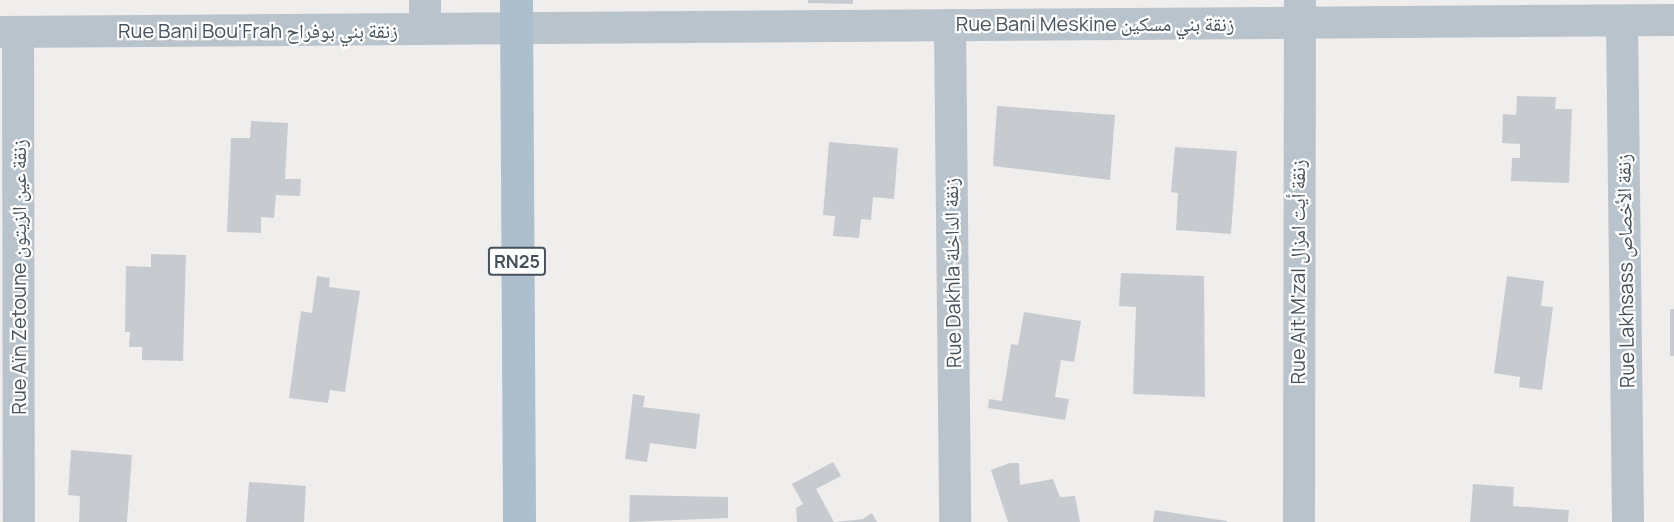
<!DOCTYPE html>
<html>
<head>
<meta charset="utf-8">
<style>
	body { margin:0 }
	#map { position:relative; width:1674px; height:522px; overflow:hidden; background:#f0eded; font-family:Manrope,"Noto Naskh Arabic",sans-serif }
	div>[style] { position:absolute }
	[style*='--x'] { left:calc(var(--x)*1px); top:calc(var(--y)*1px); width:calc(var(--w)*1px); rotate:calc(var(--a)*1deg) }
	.building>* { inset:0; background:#c7cbd0 }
	.minor>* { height:32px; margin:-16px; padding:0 16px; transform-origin:16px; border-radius:16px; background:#b9c3cb }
	.major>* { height:33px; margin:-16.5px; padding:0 16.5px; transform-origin:16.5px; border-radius:16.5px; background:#adbecd }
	span { translate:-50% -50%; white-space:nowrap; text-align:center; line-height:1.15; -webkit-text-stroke:4.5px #fff; paint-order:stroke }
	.shield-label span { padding:2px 4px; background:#fff; border:2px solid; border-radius:4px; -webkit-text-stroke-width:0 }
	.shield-label { font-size:18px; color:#46525b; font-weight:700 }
	.street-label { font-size:20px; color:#46525b }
</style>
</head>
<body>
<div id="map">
	<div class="building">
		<i style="clip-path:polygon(808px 0,853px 0,853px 4px,808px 3px)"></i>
		<i style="clip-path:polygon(1517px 96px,1556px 97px,1555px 109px,1572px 109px,1569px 183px,1511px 181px,1512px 158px,1520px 158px,1520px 144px,1502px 143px,1503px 114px,1516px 115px)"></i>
		<i style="clip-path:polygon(997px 106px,1115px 115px,1110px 180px,993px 166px)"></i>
		<i style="clip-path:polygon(251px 121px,288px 123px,285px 179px,301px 179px,300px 196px,276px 195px,274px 218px,261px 217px,261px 233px,227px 232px,231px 138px,250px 138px)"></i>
		<i style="clip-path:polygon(829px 142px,898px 148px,894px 199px,873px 197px,871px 220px,861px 219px,859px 238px,833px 236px,835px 216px,823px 215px)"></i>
		<i style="clip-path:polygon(1175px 147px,1237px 151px,1231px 234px,1176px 230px,1178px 193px,1171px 192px)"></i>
		<i style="clip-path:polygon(151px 254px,186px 255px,183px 361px,142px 360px,142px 347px,129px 347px,130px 332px,125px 332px,126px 266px,151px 267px)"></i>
		<i style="clip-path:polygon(1121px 273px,1204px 276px,1205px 397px,1133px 394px,1136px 307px,1119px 306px)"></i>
		<i style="clip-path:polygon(317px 276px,330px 278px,329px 287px,360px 291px,345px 392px,330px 390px,328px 403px,289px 398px,301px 311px,312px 313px)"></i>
		<i style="clip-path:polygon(1507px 276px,1544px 281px,1541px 306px,1553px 307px,1542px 390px,1519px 387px,1520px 377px,1494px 373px)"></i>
		<i style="clip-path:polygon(1670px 309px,1674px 309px,1674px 356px,1670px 356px)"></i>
		<i style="clip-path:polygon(1024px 312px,1081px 321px,1074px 362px,1061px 360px,1055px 397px,1069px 399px,1065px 420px,988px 408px,989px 399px,1002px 401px,1011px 344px,1018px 345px)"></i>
		<i style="clip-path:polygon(633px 394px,645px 396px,643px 407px,700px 414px,696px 449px,650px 443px,647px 462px,625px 459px)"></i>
		<i style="clip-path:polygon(71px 450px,132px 455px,127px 522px,79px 522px,80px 496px,68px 495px)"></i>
		<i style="clip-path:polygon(833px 462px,841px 476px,816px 489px,834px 522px,797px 522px,796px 508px,803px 504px,792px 484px)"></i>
		<i style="clip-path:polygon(1010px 463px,1019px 463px,1020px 485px,1053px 479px,1060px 497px,1075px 496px,1080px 522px,1008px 522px,991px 470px)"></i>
		<i style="clip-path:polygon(249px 482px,306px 486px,304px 522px,246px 522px)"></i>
		<i style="clip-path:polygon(1473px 484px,1514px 487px,1513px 506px,1569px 510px,1568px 522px,1470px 522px)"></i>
		<i style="clip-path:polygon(630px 495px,728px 497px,728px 518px,629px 522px)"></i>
		<i style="clip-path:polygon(1155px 510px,1227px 521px,1227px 522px,1153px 522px)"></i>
		<i style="clip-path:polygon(872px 513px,877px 522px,835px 522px,863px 519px)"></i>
	</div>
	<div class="minor">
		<i style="--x:1622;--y:21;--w:501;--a:89.31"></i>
		<i style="--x:950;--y:25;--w:497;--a:89.4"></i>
		<i style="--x:425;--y:29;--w:29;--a:-90"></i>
		<i style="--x:0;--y:32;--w:1674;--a:-0.41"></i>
		<i style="--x:18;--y:32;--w:490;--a:89.9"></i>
		<i style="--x:1299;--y:522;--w:521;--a:-89.89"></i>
	</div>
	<div class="major">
		<i style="--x:516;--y:0;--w:522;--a:89.67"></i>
	</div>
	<div class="shield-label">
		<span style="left:517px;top:261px">RN25</span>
	</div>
	<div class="street-label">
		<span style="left:1095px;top:23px">Rue Bani Meskine زنقة بني مسكين</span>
		<span style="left:258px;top:30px">Rue Bani Bou'Frah زنقة بني بوفراح</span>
		<span style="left:1625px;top:271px;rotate:-91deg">Rue Lakhsass زنقة الأخصاص</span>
		<span style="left:1297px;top:272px;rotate:-90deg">Rue Ait M'zal زنقة أيت امزال</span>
		<span style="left:952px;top:273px;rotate:-91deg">Rue Dakhla زنقة الداخلة</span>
		<span style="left:18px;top:277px;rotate:-90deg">Rue Aïn Zetoune زنقة عين الزيتون</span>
	</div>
</div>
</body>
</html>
